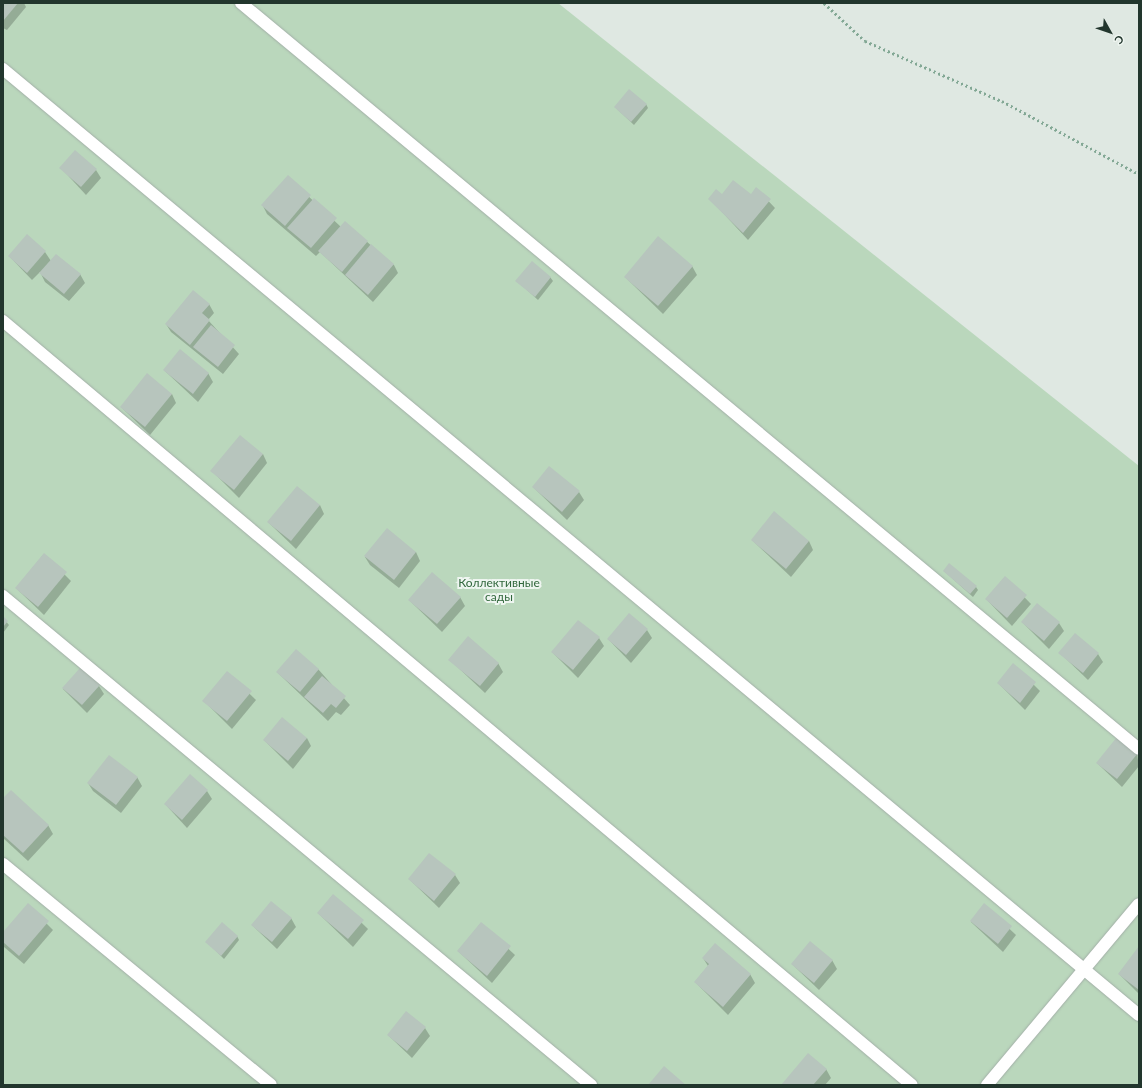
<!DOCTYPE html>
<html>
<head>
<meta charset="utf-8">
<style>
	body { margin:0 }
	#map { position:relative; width:1142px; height:1088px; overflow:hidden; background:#dfe8e2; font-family:Lato,sans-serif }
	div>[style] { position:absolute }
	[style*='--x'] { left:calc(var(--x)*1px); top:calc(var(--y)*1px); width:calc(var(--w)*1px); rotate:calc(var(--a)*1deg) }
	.green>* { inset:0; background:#bad7bc }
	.shadow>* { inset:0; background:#0003 }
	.building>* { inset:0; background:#b7c5bd }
	.path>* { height:2.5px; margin-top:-1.25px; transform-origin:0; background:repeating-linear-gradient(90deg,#83a895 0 2px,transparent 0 5px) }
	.roads { filter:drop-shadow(0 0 1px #a3afa8) drop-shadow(0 0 1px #a3afa8) }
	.minor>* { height:12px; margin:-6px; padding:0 6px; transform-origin:6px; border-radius:6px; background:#fff }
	span { translate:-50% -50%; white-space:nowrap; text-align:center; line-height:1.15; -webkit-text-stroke:4px #eef5f0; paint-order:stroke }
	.park-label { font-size:12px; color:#31673c }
	.frame { position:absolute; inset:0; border:4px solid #22362d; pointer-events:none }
	.north { position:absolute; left:1090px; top:12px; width:40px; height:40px; -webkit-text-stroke:3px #eef5f0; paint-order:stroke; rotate:130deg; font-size:11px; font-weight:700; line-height:16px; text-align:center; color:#22362d }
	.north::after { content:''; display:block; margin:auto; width:14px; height:18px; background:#22362d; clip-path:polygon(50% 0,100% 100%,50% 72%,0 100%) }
</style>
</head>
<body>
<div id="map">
	<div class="green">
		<i style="clip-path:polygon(3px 3px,558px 3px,1139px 466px,1139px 1085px,3px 1085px)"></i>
	</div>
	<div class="shadow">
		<i style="clip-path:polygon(3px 3px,24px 3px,26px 7px,7px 30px,3px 28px)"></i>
		<i style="clip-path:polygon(646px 104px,648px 108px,634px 125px,615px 107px)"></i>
		<i style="clip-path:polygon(61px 168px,96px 170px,101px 178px,86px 195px)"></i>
		<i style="clip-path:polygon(288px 177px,341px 227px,345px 223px,394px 265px,398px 273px,373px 302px,320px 252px,316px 256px,267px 214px,263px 206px)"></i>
		<i style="clip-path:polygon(756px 188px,775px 208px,748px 240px,710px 199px,722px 195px,751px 196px)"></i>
		<i style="clip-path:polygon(45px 252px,51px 261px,80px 274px,85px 283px,69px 301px,45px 282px,40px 272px,32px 280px,9px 256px)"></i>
		<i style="clip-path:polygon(692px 266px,697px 275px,663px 314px,625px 277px)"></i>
		<i style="clip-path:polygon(550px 277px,553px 281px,538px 300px,517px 281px)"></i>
		<i style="clip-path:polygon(209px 304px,214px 313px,208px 320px,239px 354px,223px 374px,171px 332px,166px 324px)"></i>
		<i style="clip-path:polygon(165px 371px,208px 373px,213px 382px,198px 402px)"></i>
		<i style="clip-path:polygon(172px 394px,176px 403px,150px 435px,121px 407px)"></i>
		<i style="clip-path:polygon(263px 454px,267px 463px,239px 498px,212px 471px)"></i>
		<i style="clip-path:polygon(533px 487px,579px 492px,584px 500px,567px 520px)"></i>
		<i style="clip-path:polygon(320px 505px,324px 514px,296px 549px,268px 522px)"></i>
		<i style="clip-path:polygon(752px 540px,809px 541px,813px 550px,791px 577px)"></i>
		<i style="clip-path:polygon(416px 552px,420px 561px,399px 588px,370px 565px,365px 557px)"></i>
		<i style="clip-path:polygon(44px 554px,71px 581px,44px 615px,16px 588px)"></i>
		<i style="clip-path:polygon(944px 571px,976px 587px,978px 590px,973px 597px)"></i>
		<i style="clip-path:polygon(1005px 577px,1031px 604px,1012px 626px,986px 599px)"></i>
		<i style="clip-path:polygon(460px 597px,465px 606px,442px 632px,409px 600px)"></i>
		<i style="clip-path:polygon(3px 618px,9px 625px,3px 633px)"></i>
		<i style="clip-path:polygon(1022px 622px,1059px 623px,1064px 631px,1049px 649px)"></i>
		<i style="clip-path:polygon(647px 630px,652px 638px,631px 663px,608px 639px)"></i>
		<i style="clip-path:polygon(599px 638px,604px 646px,578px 678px,552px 652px)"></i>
		<i style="clip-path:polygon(1060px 653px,1098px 654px,1103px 662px,1088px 680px)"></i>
		<i style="clip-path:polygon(450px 660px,498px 663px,503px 672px,485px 693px)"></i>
		<i style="clip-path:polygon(1013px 664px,1040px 691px,1025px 710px,998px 683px)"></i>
		<i style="clip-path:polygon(318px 669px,350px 705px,341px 715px,336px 712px,328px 721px,277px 672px)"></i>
		<i style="clip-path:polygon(227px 672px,256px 700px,232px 729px,204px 701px)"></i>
		<i style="clip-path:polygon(99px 686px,104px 694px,87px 713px,63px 689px)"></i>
		<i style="clip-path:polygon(307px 738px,311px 746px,293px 769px,264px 740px)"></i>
		<i style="clip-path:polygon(1137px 754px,1139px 766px,1122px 787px,1097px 763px)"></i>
		<i style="clip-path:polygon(137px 777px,142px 786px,121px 813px,93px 791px,88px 783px)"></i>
		<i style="clip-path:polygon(207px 791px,212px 799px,187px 828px,165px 804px)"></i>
		<i style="clip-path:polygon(3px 800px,48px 825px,53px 834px,28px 861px,3px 838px)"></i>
		<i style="clip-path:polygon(455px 875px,460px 883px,439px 908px,409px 879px)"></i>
		<i style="clip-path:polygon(333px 895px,368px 929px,353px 947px,318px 913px)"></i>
		<i style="clip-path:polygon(28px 905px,53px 930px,24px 964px,4px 947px,3px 934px)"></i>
		<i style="clip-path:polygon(984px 905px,1016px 935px,1003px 952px,971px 922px)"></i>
		<i style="clip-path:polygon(291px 918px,296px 927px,277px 949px,252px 925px)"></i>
		<i style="clip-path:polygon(481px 923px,515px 955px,492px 983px,458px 951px)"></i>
		<i style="clip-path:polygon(237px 936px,239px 940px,224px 959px,207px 942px)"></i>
		<i style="clip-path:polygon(1139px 948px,1139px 994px,1119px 974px)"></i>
		<i style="clip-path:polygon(703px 958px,750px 974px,755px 983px,728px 1015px,695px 982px,708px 966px)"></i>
		<i style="clip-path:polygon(832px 960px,837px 969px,819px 990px,792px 964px)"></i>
		<i style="clip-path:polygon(425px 1028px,430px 1036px,412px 1058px,388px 1035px)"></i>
		<i style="clip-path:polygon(826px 1069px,831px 1078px,825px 1085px,782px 1085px)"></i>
	</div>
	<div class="building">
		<i style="clip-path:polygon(3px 3px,18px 3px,3px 21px)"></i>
		<i style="clip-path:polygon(629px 89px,647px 104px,631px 122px,614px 107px)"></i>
		<i style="clip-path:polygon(75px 150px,97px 169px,81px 187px,59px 168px)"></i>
		<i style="clip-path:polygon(288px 175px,311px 195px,285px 226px,261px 205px)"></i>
		<i style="clip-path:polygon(733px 180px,751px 194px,756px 187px,771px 199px,743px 233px,708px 199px,716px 189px,722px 194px)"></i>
		<i style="clip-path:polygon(314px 198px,337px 218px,311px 248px,287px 228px)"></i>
		<i style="clip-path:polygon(345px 221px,368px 241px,342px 272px,318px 251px)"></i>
		<i style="clip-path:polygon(27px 234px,46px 251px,27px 273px,8px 256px)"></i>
		<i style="clip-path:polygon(658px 236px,693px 266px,658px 306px,624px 277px)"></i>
		<i style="clip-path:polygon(371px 244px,394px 264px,368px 295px,345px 275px)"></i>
		<i style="clip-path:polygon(56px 254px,81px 274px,64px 294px,39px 273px)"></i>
		<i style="clip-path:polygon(532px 261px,551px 277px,535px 297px,515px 281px)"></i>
		<i style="clip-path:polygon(193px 290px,210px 304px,202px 313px,210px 320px,190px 345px,165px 324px)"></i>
		<i style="clip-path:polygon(211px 325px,235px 345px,218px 367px,193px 347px)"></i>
		<i style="clip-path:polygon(180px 349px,209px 373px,193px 394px,163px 370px)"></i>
		<i style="clip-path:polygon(147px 373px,172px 394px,145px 427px,120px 407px)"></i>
		<i style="clip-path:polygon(240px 435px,263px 454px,234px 490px,210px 471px)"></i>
		<i style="clip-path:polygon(549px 466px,580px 491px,562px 512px,532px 487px)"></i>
		<i style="clip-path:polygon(297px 486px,320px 505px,291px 541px,267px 522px)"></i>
		<i style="clip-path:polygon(774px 511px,809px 541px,786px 569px,751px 540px)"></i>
		<i style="clip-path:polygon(387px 528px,416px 552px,394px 580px,364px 556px)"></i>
		<i style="clip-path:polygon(44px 553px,67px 572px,38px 607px,15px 588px)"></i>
		<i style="clip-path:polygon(949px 563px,977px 586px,970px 594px,943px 571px)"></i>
		<i style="clip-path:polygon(432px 572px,461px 597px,437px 624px,408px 600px)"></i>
		<i style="clip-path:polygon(1005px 576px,1027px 595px,1007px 618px,985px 599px)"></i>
		<i style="clip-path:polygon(1037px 603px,1060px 622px,1044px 641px,1021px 622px)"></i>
		<i style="clip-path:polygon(629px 613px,648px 629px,626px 655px,607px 639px)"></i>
		<i style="clip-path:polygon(3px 616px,8px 621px,3px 627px)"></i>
		<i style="clip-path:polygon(578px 620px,600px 637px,573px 670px,551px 652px)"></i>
		<i style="clip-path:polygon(1075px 633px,1099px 653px,1083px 673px,1058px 653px)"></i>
		<i style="clip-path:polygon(468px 636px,499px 663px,480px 686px,448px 660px)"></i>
		<i style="clip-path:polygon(296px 649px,319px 669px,300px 692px,276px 672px)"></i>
		<i style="clip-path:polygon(1013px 663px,1036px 682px,1020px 703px,997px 683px)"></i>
		<i style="clip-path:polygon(80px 668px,100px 685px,82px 705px,62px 688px)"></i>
		<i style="clip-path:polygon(227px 671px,252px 691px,227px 721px,202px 701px)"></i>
		<i style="clip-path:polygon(322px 676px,346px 696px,336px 708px,331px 704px,323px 713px,304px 697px)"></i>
		<i style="clip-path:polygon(282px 717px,307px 738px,288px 761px,263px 740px)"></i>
		<i style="clip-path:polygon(1117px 737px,1138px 753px,1117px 779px,1096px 763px)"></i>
		<i style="clip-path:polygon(109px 755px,138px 777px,116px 805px,87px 783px)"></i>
		<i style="clip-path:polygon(190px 774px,208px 790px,182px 820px,164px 804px)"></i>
		<i style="clip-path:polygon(11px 790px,49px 825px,23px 853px,3px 835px,3px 798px)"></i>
		<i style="clip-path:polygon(429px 853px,456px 874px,434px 901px,408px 879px)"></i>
		<i style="clip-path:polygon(333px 894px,364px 920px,348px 939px,317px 913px)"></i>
		<i style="clip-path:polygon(271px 901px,292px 918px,272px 942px,251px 925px)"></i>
		<i style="clip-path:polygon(28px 903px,49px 921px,19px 956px,3px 942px,3px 932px)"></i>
		<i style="clip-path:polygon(984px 903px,1012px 926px,998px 944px,970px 921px)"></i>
		<i style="clip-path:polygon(222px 922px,238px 936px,221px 956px,205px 942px)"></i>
		<i style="clip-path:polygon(481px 922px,511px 946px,487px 976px,457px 951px)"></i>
		<i style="clip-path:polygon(810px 941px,833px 960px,814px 983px,791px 964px)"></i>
		<i style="clip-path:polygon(715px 943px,751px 974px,723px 1007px,694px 982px,709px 964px,702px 958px)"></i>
		<i style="clip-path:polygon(1139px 946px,1139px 990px,1118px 974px)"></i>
		<i style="clip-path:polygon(406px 1011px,426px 1027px,407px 1051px,387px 1035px)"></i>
		<i style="clip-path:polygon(808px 1053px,827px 1069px,813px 1085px,781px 1085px)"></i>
		<i style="clip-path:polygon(664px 1066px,686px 1085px,648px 1085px)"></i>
	</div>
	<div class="path">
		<i style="--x:824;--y:3;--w:56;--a:42.8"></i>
		<i style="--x:865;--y:41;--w:150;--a:23.7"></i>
		<i style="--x:1002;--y:101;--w:155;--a:28.1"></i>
	</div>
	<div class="roads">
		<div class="minor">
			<i style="--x:241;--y:3;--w:1167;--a:39.72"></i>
			<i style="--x:3;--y:69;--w:1478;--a:39.79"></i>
			<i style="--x:3;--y:321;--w:1187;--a:40.05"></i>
			<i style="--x:3;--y:596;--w:765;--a:39.75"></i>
			<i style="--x:3;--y:864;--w:347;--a:39.5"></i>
			<i style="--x:987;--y:1085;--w:236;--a:-50"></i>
		</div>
	</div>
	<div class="park-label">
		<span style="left:499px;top:590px">Коллективные<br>сады</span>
	</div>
	<div class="frame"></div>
	<div class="north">С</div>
</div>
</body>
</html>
